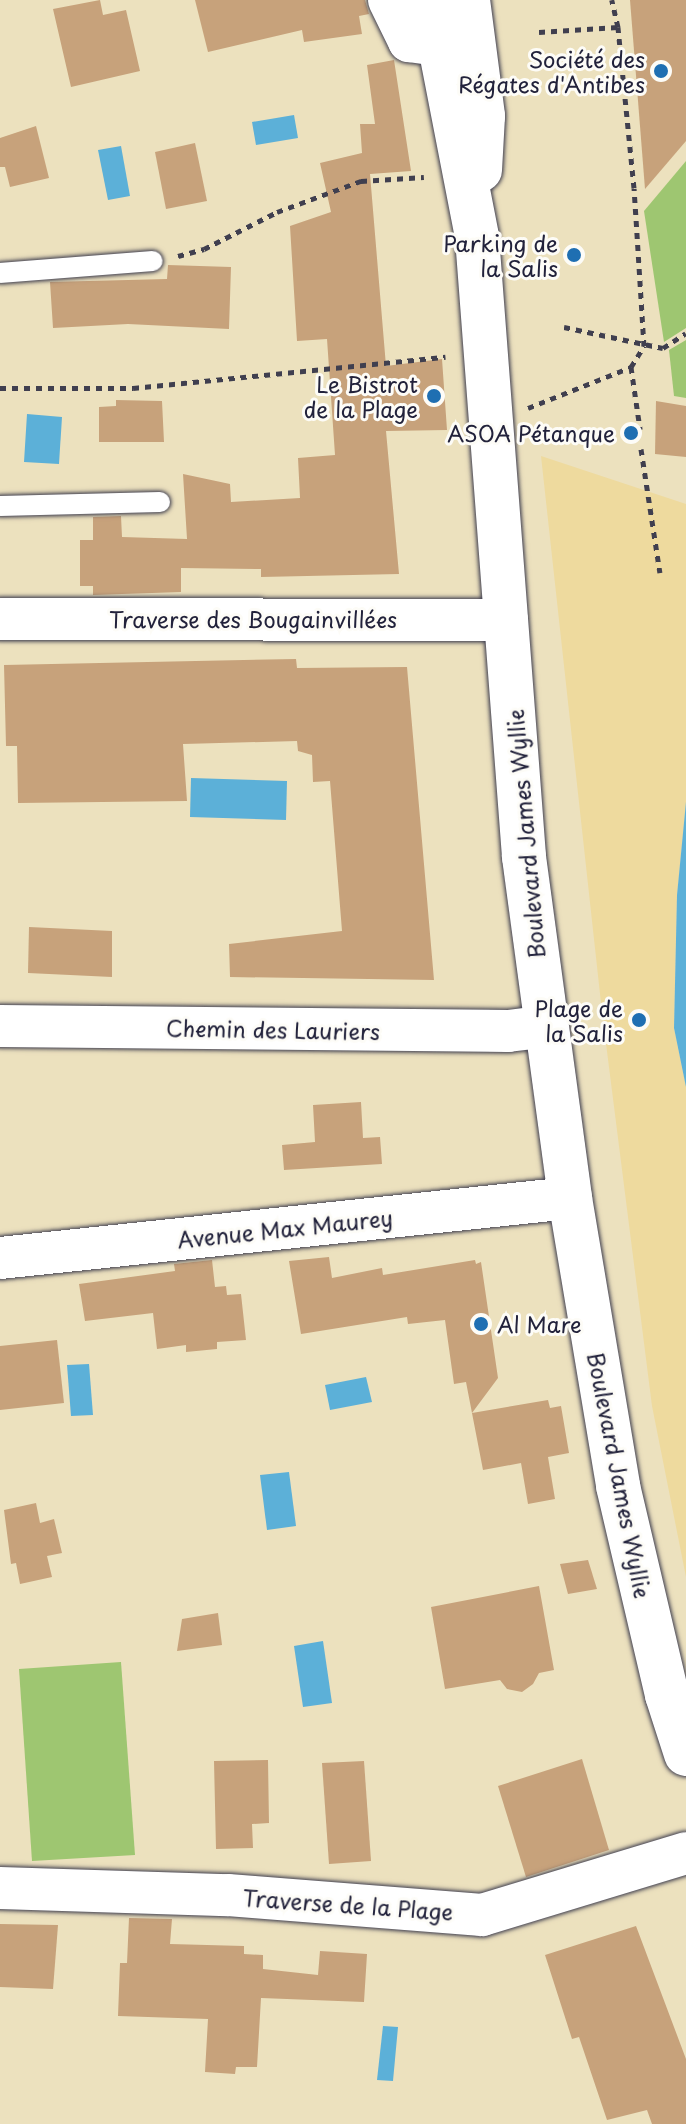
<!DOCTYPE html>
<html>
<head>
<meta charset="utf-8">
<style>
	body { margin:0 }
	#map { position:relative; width:686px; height:2124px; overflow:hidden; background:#ece1be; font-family:"Playpen Sans",sans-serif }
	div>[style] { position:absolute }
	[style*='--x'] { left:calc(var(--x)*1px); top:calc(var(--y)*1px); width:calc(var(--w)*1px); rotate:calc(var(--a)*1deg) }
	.green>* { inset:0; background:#9ec671 }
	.sand>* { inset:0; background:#eeda9e }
	.water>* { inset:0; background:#5cb0d8 }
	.building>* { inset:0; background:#c7a27b }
	.path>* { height:5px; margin-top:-2.5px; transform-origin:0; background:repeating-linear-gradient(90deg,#403f4f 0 6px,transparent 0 12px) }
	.roads { filter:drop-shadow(0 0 2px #403f4f) drop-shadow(0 0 2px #403f4f) }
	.service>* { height:20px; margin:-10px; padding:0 10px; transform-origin:10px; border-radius:10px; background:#fff }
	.minor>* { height:42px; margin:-21px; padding:0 21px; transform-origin:21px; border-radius:21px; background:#fff }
	.tertiary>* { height:44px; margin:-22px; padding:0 22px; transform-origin:22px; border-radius:22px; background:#fff }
	.dots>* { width:22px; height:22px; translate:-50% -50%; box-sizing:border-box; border:4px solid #fdfcf7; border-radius:50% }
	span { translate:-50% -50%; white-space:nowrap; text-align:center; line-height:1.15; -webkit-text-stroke:6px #fdfcf7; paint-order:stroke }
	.poi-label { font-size:22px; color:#22223b }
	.right { translate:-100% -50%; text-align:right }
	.left { translate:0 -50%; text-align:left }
	.street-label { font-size:22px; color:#22223b }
</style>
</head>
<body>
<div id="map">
	<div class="green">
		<i style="clip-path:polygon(686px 161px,686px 328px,664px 342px,644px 211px)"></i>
		<i style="clip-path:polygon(686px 340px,686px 398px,674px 396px,669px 350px)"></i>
		<i style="clip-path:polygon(121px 1662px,135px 1855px,32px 1861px,19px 1669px)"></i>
	</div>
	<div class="sand">
		<i style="clip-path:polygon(541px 456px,686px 504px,686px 802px,677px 895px,674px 1028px,686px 1087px,686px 1577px,652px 1406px,602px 1012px)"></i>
	</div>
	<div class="water">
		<i style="clip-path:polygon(294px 115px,298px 138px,256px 145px,252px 122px)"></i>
		<i style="clip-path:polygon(121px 146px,130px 196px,108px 200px,98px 150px)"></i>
		<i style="clip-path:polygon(27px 414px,62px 417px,59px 464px,24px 462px)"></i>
		<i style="clip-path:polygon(191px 778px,287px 781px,286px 820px,190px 817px)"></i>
		<i style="clip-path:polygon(686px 802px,686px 1087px,674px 1028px,677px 895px)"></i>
		<i style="clip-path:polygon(89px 1364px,93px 1415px,71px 1416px,67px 1365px)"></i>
		<i style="clip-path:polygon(366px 1377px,372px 1402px,330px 1410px,325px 1385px)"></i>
		<i style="clip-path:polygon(289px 1472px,296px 1526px,267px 1530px,260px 1475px)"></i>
		<i style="clip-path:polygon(323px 1641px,332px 1703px,303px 1707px,294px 1646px)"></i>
		<i style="clip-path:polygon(383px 2026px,398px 2027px,393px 2081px,377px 2080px)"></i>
	</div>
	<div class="building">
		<i style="clip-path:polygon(100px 0,103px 15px,126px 10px,140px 71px,71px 87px,53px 9px)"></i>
		<i style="clip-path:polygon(195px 0,365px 0,369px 14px,359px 16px,362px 34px,304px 42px,302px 30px,208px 52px)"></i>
		<i style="clip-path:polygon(630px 0,686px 0,686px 141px,645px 189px)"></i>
		<i style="clip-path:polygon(394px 60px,411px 171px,370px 174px,386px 366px,442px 359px,447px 430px,386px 431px,399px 574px,261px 577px,261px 569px,181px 568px,181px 592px,93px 595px,93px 586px,80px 586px,80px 540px,93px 540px,93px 517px,121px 516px,122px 537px,187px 539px,183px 474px,230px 484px,231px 502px,300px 498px,298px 458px,335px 455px,327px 339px,297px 341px,290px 226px,331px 212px,320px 163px,362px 153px,360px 124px,375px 124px,367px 65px)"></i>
		<i style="clip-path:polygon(36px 126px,49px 178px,10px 187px,5px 167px,0 167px,0 138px)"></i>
		<i style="clip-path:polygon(195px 143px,207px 201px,166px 209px,155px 152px)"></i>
		<i style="clip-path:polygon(168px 265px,231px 267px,229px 329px,128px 324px,53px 328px,50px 282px,167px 279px)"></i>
		<i style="clip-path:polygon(116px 400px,162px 401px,164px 442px,99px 442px,99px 407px,116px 406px)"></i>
		<i style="clip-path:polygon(656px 401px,686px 406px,686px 457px,655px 454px)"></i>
		<i style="clip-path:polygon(296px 659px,297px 668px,407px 667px,434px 980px,230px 977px,229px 944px,342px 931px,330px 781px,313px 782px,312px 755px,298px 751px,297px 741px,183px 744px,187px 801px,18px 803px,17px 746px,6px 746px,4px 665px)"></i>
		<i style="clip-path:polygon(29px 927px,112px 931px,112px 977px,28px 973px)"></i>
		<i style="clip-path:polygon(361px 1102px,363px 1138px,380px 1137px,382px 1164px,284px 1170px,282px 1145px,315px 1142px,313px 1105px)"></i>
		<i style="clip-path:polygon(329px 1257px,332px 1278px,382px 1268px,383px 1275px,475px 1260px,476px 1264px,481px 1262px,498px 1378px,472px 1413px,548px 1400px,550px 1408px,561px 1406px,569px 1453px,548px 1457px,555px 1499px,528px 1504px,521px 1463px,483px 1470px,466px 1382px,454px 1384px,445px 1320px,408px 1324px,407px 1317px,301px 1334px,289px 1261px)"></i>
		<i style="clip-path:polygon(212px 1260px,215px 1287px,226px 1286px,227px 1295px,241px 1294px,246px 1340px,217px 1342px,217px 1349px,186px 1352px,186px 1345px,157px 1349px,153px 1313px,85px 1321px,79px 1284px,175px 1271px,174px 1264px)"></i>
		<i style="clip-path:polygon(57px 1340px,64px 1403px,0 1410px,0 1346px)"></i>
		<i style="clip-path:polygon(36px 1503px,40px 1523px,54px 1519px,62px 1553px,47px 1556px,52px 1577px,20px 1584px,16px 1563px,11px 1564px,4px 1510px)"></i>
		<i style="clip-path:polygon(588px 1560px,597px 1589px,568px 1594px,560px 1564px)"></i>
		<i style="clip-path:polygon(539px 1586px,554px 1670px,539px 1673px,533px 1684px,522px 1692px,507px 1689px,500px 1680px,445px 1689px,431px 1607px)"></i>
		<i style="clip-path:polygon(218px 1613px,222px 1645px,177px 1651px,182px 1619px)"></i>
		<i style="clip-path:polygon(582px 1759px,609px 1850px,526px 1877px,498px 1786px)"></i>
		<i style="clip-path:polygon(268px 1760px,269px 1823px,252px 1824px,253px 1848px,216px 1849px,214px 1761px)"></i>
		<i style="clip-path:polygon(364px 1761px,371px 1861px,329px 1864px,322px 1763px)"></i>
		<i style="clip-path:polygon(129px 1918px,172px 1919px,170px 1944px,244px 1946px,244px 1954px,263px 1955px,263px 1969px,318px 1975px,320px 1951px,367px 1954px,364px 2002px,261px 1998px,257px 2067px,236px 2067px,235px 2074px,205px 2072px,208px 2019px,118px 2016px,120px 1963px,127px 1963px)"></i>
		<i style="clip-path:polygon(0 1924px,58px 1925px,53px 1989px,0 1987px)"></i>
		<i style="clip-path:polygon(636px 1926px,686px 2059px,686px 2124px,652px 2124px,647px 2110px,607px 2120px,579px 2037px,572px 2039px,545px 1955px)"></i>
	</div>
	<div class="path">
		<i style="--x:539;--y:32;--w:79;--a:-3.6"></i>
		<i style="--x:178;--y:256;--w:27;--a:-15"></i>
		<i style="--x:204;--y:249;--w:82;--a:-26.9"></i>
		<i style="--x:277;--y:212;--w:90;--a:-20.3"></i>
		<i style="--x:361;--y:181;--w:63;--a:-3.6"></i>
		<i style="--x:564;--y:327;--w:101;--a:12"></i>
		<i style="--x:663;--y:348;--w:27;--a:-33"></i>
		<i style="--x:631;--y:367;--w:63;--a:81.7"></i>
		<i style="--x:0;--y:388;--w:133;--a:0"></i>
		<i style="--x:133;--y:388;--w:314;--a:-5.7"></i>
		<i style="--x:528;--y:408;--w:111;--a:-21.7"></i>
		<i style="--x:631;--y:367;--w:25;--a:-58"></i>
		<i style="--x:644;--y:346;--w:158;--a:-93.6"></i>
		<i style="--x:634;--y:188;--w:162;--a:-95.7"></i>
		<i style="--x:618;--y:27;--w:28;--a:-103"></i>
		<i style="--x:641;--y:449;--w:125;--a:81.3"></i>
	</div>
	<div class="roads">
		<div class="service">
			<i style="--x:0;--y:273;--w:153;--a:-4.5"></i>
			<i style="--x:0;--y:506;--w:160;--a:-1.4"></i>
		</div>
		<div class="minor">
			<i style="--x:389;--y:0;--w:46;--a:64"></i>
			<i style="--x:409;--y:41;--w:29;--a:8"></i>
			<i style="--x:0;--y:619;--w:507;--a:0.11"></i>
			<i style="--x:0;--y:1026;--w:508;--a:0.56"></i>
			<i style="--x:508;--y:1031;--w:38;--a:-7"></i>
			<i style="--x:0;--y:1258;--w:573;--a:-6.01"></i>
			<i style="--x:0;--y:1888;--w:228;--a:1.8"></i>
			<i style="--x:228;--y:1895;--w:255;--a:4.5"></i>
			<i style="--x:482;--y:1915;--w:213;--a:-16.9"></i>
		</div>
		<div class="tertiary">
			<i style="--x:431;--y:0;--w:241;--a:79"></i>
			<i style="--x:477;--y:237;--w:622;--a:85.66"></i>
			<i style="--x:524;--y:857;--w:344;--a:82.3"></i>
			<i style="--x:570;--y:1198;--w:292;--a:80.5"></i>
			<i style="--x:618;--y:1486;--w:215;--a:76.8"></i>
			<i style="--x:667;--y:1695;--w:62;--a:72.1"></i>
			<i style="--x:468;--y:0;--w:117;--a:82.6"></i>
			<i style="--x:483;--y:116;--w:54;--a:93.2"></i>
		</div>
	</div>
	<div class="dots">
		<i style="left:661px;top:71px;background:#1f6fb2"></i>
		<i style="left:574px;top:255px;background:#1f6fb2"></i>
		<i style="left:434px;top:396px;background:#1f6fb2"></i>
		<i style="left:631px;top:433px;background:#1f6fb2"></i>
		<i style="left:639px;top:1020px;background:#1f6fb2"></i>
		<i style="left:481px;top:1324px;background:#1f6fb2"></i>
	</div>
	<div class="poi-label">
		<span class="right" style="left:645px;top:71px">Société des<br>Régates d'Antibes</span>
		<span class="right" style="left:558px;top:255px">Parking de<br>la Salis</span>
		<span class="right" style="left:418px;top:396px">Le Bistrot<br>de la Plage</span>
		<span class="right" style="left:615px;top:433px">ASOA Pétanque</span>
		<span class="right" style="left:623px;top:1020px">Plage de<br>la Salis</span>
		<span class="left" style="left:497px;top:1324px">Al Mare</span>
	</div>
	<div class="street-label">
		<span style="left:253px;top:619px">Traverse des Bougainvillées</span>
		<span style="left:525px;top:834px;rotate:-95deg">Boulevard James Wyllie</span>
		<span style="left:273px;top:1029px;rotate:1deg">Chemin des Lauriers</span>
		<span style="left:285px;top:1228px;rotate:-6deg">Avenue Max Maurey</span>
		<span style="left:620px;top:1475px;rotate:79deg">Boulevard James Wyllie</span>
		<span style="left:348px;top:1904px;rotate:4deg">Traverse de la Plage</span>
	</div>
</div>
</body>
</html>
